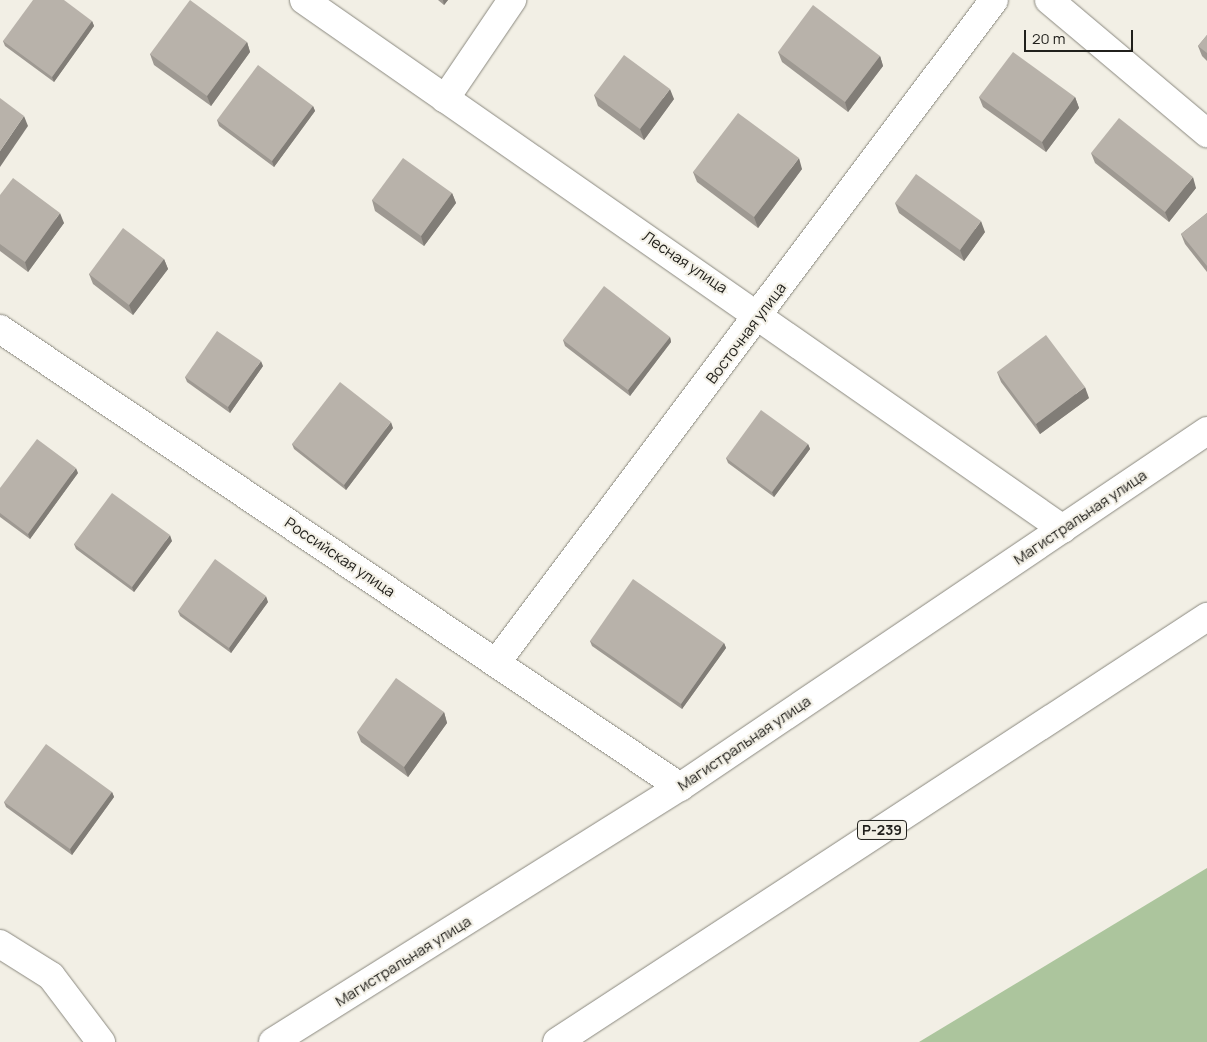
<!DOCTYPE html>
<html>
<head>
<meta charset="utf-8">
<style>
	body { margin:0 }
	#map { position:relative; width:1207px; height:1042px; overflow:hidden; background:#f2efe5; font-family:Manrope,sans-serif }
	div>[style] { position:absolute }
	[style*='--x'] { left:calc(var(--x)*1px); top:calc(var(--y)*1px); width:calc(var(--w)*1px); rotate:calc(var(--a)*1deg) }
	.green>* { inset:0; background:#acc59d }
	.roads { filter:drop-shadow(0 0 1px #8a887f) drop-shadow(0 0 1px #8a887f) }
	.minor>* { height:28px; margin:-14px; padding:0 14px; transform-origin:14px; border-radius:14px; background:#fff }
	.trunk>* { height:28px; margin:-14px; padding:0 14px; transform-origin:14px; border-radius:14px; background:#fff }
	.wall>* { inset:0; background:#9e9992 }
	.shaded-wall>* { inset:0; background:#817d77 }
	.building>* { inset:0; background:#b8b2aa }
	span { translate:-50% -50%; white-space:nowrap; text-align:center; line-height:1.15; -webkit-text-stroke:4px #f2efe5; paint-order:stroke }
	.shield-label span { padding:1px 4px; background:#f2efe5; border:1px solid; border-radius:4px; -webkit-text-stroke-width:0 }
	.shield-label { font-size:14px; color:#21201c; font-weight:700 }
	.street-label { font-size:15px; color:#21201c }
	.scale { position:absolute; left:1024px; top:30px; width:109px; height:22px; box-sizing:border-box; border:2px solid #21201c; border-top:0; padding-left:6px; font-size:15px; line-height:18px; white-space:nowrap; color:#21201c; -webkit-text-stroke:4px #f2efe5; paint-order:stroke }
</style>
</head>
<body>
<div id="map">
	<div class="green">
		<i style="clip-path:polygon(1207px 868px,1207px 1042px,919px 1042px)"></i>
	</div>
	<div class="roads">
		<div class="minor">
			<i style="--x:304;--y:0;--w:925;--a:34.88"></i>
			<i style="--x:1049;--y:0;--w:207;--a:40.1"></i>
			<i style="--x:445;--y:99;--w:120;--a:-55.9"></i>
			<i style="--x:0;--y:329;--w:820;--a:33.96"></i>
			<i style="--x:496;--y:663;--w:829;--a:-53.09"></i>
			<i style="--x:0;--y:944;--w:60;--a:32.1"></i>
			<i style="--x:51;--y:976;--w:83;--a:52.9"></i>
			<i style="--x:273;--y:1042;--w:480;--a:-32.1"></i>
			<i style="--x:680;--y:787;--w:636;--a:-34.04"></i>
		</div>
		<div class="trunk">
			<i style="--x:557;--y:1042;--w:777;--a:-33.18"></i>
		</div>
	</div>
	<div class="wall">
		<i style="clip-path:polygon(438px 0,448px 0,444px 5px)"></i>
		<i style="clip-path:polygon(92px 21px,94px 26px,54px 82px,5px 46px,3px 41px)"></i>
		<i style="clip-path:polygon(1207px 35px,1207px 61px,1202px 56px,1198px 46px)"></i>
		<i style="clip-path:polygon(247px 42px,250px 52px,211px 106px,154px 65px,150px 54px)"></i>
		<i style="clip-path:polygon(778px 52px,880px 56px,883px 66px,848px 112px,782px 62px)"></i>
		<i style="clip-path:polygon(594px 95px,674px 99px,644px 140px,598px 106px)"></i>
		<i style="clip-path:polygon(979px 97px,1075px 97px,1079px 108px,1046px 152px,983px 107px)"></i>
		<i style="clip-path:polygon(313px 106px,315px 111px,274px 167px,219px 126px,217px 120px)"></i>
		<i style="clip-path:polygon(1091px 153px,1196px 188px,1169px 222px,1095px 163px)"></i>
		<i style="clip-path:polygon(802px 169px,758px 228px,697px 182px,693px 172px)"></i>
		<i style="clip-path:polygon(452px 193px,456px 203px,424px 246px,375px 211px,372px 200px)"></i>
		<i style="clip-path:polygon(0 195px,64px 223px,28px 272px,0 251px)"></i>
		<i style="clip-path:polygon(895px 203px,985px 232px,964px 261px,899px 213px)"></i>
		<i style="clip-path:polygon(1207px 213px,1207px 272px,1185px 244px,1181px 234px)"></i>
		<i style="clip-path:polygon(164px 259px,168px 269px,133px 315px,93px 284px,89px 274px)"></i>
		<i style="clip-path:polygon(670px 337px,671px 342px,630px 396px,565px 346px,563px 340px)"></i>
		<i style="clip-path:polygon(263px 366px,230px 413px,187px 382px,185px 377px)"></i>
		<i style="clip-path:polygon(997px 372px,1089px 398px,1040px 434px,1001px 382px)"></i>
		<i style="clip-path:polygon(393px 428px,346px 490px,294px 449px,292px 444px)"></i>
		<i style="clip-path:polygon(808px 444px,810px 449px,774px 497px,728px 463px,726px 458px)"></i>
		<i style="clip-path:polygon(78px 473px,30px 539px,0 517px,0 488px)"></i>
		<i style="clip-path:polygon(172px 541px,134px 592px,76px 549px,74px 544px)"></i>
		<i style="clip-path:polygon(268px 602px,231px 653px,180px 616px,178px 611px)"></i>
		<i style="clip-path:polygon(590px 641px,724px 643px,726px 648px,682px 709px,592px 646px)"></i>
		<i style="clip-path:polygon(444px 712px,447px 723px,408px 777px,361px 742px,357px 732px)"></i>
		<i style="clip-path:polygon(112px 792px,114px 797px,72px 855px,6px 807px,4px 802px)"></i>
	</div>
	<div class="shaded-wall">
		<i style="clip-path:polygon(443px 0,448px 0,444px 5px)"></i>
		<i style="clip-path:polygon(92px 21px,94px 26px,54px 82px,52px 77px)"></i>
		<i style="clip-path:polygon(247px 42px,250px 52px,211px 106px,207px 96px)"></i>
		<i style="clip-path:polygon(880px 56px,883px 66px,848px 112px,845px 102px)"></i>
		<i style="clip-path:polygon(670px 89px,674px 99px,644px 140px,640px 129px)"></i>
		<i style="clip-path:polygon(1075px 97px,1079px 108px,1046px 152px,1042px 142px)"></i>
		<i style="clip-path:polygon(313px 106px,315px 111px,274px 167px,272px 161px)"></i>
		<i style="clip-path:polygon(24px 116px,28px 126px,0 167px,0 151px)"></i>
		<i style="clip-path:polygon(799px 158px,802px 169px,758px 228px,754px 217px)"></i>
		<i style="clip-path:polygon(1193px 177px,1196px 188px,1169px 222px,1165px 212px)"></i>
		<i style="clip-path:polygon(452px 193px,456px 203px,424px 246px,421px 236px)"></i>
		<i style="clip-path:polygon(60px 213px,64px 223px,28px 272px,25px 262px)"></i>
		<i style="clip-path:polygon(981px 221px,985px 232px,964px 261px,960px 250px)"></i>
		<i style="clip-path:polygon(164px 259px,168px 269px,133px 315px,129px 305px)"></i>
		<i style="clip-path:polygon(670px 337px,671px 342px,630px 396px,628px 390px)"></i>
		<i style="clip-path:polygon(261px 361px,263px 366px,230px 413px,228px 407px)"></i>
		<i style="clip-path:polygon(1085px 387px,1089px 398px,1040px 434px,1036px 424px)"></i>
		<i style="clip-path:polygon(391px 422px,393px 428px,346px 490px,344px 485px)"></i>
		<i style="clip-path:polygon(808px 444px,810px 449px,774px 497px,772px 492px)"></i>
		<i style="clip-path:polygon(76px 468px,78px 473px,30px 539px,28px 534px)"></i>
		<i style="clip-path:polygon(170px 535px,172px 541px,134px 592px,132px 587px)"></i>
		<i style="clip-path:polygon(266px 596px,268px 602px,231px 653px,229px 648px)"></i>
		<i style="clip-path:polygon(724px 643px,726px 648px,682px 709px,681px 704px)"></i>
		<i style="clip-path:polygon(444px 712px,447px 723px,408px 777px,404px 767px)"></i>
		<i style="clip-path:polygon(112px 792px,114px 797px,72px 855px,70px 849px)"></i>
	</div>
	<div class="building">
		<i style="clip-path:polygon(33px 0,64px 0,92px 21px,52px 77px,3px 41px)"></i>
		<i style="clip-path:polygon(190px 0,247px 42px,207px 96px,150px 54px)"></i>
		<i style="clip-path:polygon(813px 5px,880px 56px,845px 102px,778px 52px)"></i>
		<i style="clip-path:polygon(1207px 35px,1207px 53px,1198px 46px)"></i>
		<i style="clip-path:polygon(1013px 52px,1075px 97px,1042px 142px,979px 97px)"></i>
		<i style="clip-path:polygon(624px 55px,670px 89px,640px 129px,594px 95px)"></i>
		<i style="clip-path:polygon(258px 65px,313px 106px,272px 161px,217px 120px)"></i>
		<i style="clip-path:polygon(0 98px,24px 116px,0 151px)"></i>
		<i style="clip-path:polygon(738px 113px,799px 158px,754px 217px,693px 172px)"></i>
		<i style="clip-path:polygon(1119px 118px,1193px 177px,1165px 212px,1091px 153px)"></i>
		<i style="clip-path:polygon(403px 158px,452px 193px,421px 236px,372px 200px)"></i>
		<i style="clip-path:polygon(916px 174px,981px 221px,960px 250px,895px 203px)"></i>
		<i style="clip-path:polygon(13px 178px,60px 213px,25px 262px,0 244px,0 195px)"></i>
		<i style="clip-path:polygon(1207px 213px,1207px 266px,1181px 234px)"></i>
		<i style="clip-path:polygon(123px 228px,164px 259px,129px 305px,89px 274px)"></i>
		<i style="clip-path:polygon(604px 286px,670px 337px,628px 390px,563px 340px)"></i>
		<i style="clip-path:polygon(217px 331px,261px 361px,228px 407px,185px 377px)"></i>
		<i style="clip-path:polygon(1046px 335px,1085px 387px,1036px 424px,997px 372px)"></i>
		<i style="clip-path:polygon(340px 382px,391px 422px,344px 485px,292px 444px)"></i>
		<i style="clip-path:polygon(761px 410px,808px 444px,772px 492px,726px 458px)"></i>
		<i style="clip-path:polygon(37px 439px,76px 468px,28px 534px,0 513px,0 488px)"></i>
		<i style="clip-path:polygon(112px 493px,170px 535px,132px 587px,74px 544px)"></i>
		<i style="clip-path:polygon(215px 559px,266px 596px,229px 648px,178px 611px)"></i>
		<i style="clip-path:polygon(633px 579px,724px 643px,681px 704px,590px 641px)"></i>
		<i style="clip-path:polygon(396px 678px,444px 712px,404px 767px,357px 732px)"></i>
		<i style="clip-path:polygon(46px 744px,112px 792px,70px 849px,4px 802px)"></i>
	</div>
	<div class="shield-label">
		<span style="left:882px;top:830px">Р-239</span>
	</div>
	<div class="street-label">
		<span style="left:685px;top:262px;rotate:34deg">Лесная улица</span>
		<span style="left:746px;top:333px;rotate:-53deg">Восточная улица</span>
		<span style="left:1080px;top:517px;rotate:-34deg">Магистральная улица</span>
		<span style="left:340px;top:557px;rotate:34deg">Российская улица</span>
		<span style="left:744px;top:743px;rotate:-34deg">Магистральная улица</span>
		<span style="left:403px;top:961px;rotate:-32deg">Магистральная улица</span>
	</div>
	<div class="scale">20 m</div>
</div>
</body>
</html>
